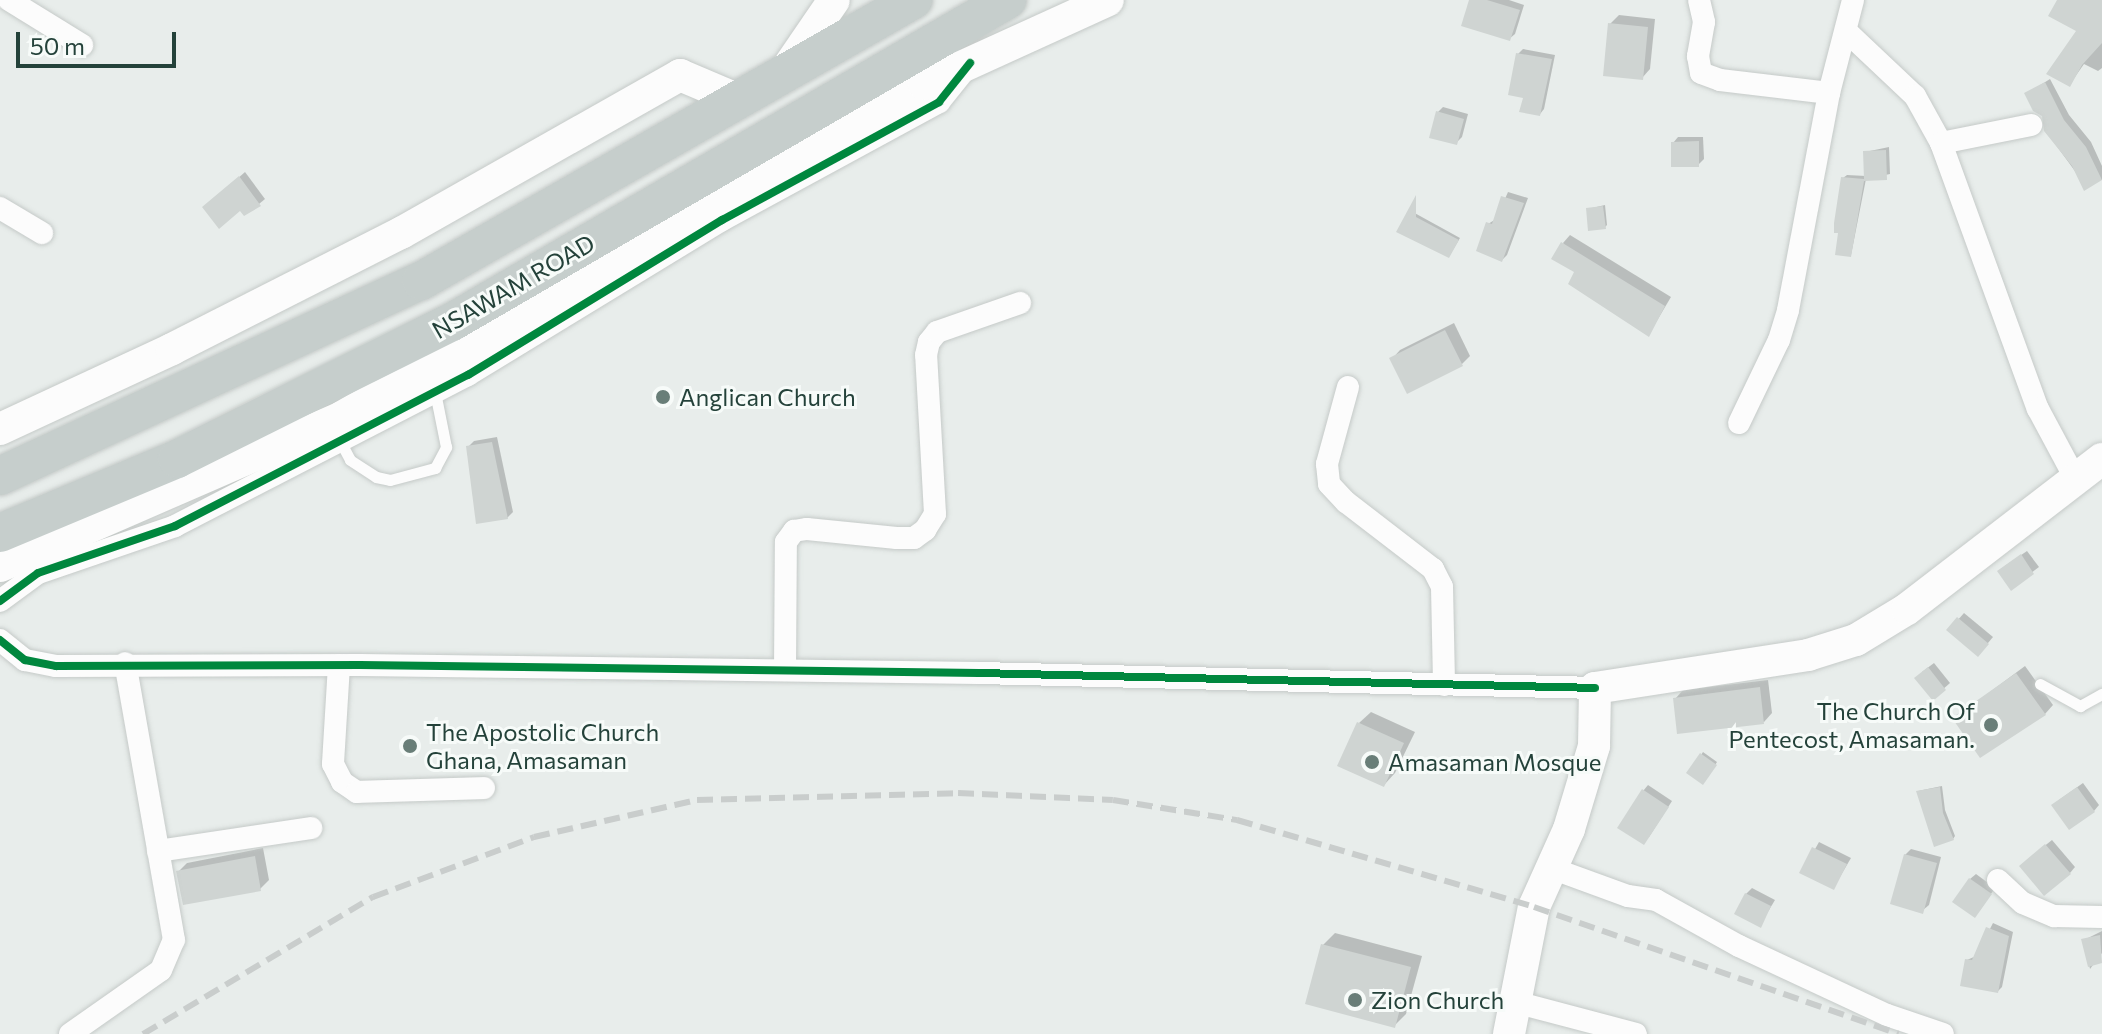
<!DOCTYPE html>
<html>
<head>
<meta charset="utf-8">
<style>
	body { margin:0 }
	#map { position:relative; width:2102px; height:1034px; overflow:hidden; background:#e8edeb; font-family:Commissioner,sans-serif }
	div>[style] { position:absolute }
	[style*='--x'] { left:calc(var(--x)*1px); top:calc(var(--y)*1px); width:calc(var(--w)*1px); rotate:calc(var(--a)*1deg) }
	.shadow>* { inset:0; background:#0003 }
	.building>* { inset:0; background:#cfd4d2 }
	.roads { filter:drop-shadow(0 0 2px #c5cac8) drop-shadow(0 0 2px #c5cac8) }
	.service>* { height:11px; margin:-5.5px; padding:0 5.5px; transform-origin:5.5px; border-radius:5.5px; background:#fcfcfc }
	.minor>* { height:22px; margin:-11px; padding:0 11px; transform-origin:11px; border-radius:11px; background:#fcfcfc }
	.secondary>* { height:32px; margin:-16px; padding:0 16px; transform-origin:16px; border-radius:16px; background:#fcfcfc }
	.trunk>* { height:38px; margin:-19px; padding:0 19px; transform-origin:19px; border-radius:19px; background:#c6cecc }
	.rail>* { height:6px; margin-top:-3px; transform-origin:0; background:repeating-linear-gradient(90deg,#c9cdcc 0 16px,transparent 0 24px) }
	.cycleway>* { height:8px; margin:-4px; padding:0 4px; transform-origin:4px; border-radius:4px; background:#00873e }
	.dots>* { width:22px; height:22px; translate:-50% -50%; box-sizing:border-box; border:4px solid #f7fbf9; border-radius:50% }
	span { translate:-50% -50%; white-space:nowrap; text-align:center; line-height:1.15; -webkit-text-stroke:6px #f7fbf9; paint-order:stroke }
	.street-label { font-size:24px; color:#24423a }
	.poi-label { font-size:24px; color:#24423a }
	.left { translate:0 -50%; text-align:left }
	.right { translate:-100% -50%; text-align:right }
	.scale { position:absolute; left:16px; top:32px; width:160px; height:36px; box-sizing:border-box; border:4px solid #24423a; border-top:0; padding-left:10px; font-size:24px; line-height:28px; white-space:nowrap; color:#24423a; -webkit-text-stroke:6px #f7fbf9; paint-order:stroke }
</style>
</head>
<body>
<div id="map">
	<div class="shadow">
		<i style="clip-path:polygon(1471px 0,1509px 0,1524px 5px,1515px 34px,1509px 39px)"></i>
		<i style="clip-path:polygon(2063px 0,2102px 0,2102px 68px,2098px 71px,2084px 64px,2070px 84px,2079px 31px)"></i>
		<i style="clip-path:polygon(1619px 15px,1655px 19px,1650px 69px,1642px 78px,1610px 24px)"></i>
		<i style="clip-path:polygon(1523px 49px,1555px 55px,1544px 109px,1540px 114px,1525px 96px,1518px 54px)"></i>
		<i style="clip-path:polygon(2050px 79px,2069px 115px,2091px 142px,2102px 166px,2102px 180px,2080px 178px,2045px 130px,2044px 115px,2026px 94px)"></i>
		<i style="clip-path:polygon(1443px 107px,1468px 114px,1462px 137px,1456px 143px,1438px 112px)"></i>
		<i style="clip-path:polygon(1678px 137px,1703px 137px,1704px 159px,1698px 165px,1673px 143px)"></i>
		<i style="clip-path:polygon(1889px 147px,1890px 174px,1866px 179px,1851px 255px,1840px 232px,1843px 178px,1847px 175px,1866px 176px,1865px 152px)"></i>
		<i style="clip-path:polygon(245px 172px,265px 199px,259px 204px,241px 208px,211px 202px)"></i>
		<i style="clip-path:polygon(1508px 192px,1528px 198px,1507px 255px,1502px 260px,1488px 224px,1496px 219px)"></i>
		<i style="clip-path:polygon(1605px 205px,1607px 225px,1605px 227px,1588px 209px)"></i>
		<i style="clip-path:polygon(1411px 211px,1460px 238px,1451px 253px,1408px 213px)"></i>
		<i style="clip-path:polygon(1570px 235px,1671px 297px,1649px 334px,1577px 271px,1563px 243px)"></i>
		<i style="clip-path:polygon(1454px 323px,1470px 356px,1462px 364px,1392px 359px,1400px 350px)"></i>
		<i style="clip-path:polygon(497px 437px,513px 512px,507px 518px,468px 447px,474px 441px)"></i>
		<i style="clip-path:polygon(2027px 551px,2039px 567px,2011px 588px,2005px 566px)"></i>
		<i style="clip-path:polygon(1964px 613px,1993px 637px,1983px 649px,1949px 630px)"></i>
		<i style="clip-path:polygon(1934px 663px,1950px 683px,1933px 698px,1922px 672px)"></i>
		<i style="clip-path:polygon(2025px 666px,2053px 705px,2045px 714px,1955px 718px)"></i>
		<i style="clip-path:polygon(1768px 680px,1772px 713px,1764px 722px,1675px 699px,1683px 690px)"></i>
		<i style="clip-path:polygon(1371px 712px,1415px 732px,1395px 773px,1384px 785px,1359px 723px)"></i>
		<i style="clip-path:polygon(1703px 752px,1717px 762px,1705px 781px,1701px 755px)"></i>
		<i style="clip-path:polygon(2083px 783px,2099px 805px,2094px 811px,2059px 800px)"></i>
		<i style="clip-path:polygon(1648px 785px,1672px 801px,1649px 837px,1643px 791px)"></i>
		<i style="clip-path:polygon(1942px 786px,1945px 810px,1955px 836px,1953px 839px,1918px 791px)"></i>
		<i style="clip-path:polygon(2052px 840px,2075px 867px,2070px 873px,2027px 860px)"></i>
		<i style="clip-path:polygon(1819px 842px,1851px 858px,1834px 887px,1802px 872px)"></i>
		<i style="clip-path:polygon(263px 848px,269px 880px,260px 889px,179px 871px,187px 863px)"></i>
		<i style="clip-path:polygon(1911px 849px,1941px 857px,1929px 905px,1923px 910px,1905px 855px)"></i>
		<i style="clip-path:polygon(1976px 874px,1995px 888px,1980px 910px,1970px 879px)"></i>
		<i style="clip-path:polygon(1752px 888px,1775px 900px,1760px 925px,1746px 894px)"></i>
		<i style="clip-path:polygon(1993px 923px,2013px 932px,2002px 987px,1998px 991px,1967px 960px,1976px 956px)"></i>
		<i style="clip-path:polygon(2102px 931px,2102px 953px,2090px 969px,2084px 940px)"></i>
		<i style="clip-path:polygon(1335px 933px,1422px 956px,1406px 1014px,1394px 1026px,1323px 945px)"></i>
	</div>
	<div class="building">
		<i style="clip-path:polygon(1469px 0,1487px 0,1520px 10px,1510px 41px,1461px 26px)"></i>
		<i style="clip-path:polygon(2057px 0,2102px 0,2102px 43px,2082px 65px,2070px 87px,2046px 74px,2076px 31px,2048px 16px)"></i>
		<i style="clip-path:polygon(1608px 23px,1648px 27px,1643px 80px,1603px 76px)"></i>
		<i style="clip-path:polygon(1516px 53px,1552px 59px,1540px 116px,1519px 112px,1523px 98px,1508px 95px)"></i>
		<i style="clip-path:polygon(2045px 82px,2064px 120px,2086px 147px,2102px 180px,2084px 191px,2072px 166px,2044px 131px,2042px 116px,2033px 111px,2024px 93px)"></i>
		<i style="clip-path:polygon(1436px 111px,1464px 119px,1457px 145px,1429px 138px)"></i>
		<i style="clip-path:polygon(1699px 141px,1699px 167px,1671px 167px,1671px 142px)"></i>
		<i style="clip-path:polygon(1886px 150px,1887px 180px,1864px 181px,1851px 257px,1835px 255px,1838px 233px,1834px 233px,1834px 223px,1841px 177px,1864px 179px,1863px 151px)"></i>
		<i style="clip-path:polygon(239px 176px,261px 206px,244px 216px,240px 211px,219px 229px,202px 207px)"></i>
		<i style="clip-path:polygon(1416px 195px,1416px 217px,1459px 240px,1449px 258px,1396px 232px)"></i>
		<i style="clip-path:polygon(1501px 196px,1524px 203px,1502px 262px,1476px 251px,1486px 222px,1492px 224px)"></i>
		<i style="clip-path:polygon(1603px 206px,1606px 229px,1588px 231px,1586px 208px)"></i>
		<i style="clip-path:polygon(1561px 242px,1665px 306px,1649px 337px,1568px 284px,1574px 272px,1551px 259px)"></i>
		<i style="clip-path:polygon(1445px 330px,1463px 366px,1407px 394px,1389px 358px)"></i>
		<i style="clip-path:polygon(492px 442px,508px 519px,476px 524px,466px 446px)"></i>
		<i style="clip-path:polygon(2021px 554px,2034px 574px,2011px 591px,1997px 571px)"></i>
		<i style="clip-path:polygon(1957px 617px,1989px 644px,1978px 657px,1946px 630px)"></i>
		<i style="clip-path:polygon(1928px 667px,1946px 690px,1933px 701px,1914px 678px)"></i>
		<i style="clip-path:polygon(2016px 673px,2046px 715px,1980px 758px,1952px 718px)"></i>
		<i style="clip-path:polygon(1760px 687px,1764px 724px,1677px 734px,1673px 698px)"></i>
		<i style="clip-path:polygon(1357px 722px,1404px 743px,1384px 787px,1337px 766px)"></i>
		<i style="clip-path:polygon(1700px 753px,1717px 765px,1703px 785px,1686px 773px)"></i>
		<i style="clip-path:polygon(1940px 787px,1943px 813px,1954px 840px,1934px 847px,1916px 791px)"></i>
		<i style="clip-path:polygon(2077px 787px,2095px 812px,2069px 830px,2051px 805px)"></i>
		<i style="clip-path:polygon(1642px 789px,1669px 807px,1644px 845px,1617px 828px)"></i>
		<i style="clip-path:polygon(2045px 844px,2071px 874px,2044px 896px,2019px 866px)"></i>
		<i style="clip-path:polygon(1812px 847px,1847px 864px,1834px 890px,1799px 873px)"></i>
		<i style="clip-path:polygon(1904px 854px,1937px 863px,1923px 914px,1890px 904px)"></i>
		<i style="clip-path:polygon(255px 856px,261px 891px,183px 905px,176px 871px)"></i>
		<i style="clip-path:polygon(1969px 878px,1992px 894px,1975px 918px,1952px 902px)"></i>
		<i style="clip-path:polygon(1745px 893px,1771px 906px,1761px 928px,1734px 914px)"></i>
		<i style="clip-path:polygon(1986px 927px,2009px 936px,1998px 993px,1960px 986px,1965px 959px,1972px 960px)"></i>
		<i style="clip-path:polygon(2100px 935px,2102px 963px,2088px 967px,2081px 939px)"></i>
		<i style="clip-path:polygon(1321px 944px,1411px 967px,1395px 1028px,1305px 1004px)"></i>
	</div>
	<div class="roads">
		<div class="service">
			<i style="--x:340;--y:441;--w:21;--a:62"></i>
			<i style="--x:350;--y:460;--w:31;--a:33"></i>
			<i style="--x:376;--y:477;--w:14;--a:12"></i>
			<i style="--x:390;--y:480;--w:47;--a:-14.9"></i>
			<i style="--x:435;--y:468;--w:24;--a:-62"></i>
			<i style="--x:446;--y:447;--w:56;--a:-101.3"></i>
			<i style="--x:2040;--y:684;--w:46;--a:28.8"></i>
			<i style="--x:2080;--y:706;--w:25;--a:-29"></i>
		</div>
		<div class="minor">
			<i style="--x:9;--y:0;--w:86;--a:31.7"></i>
			<i style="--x:1699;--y:0;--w:23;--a:77"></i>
			<i style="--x:1704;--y:22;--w:35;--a:100"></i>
			<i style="--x:1698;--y:56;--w:17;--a:80"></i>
			<i style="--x:1701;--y:73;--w:20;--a:20"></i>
			<i style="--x:1720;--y:80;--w:110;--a:6.8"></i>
			<i style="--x:1846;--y:31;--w:95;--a:43.3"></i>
			<i style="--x:1915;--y:96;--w:54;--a:61"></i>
			<i style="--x:1941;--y:143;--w:283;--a:70"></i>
			<i style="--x:2038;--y:409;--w:81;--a:61.8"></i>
			<i style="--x:1941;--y:143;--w:92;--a:-11.3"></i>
			<i style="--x:0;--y:208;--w:49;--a:30.8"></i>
			<i style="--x:1348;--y:387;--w:80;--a:105.3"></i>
			<i style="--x:1327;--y:464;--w:20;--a:84"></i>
			<i style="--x:1329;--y:484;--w:25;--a:47"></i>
			<i style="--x:1346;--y:502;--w:110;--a:37.6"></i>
			<i style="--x:1433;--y:569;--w:20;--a:63"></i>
			<i style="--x:1442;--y:587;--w:98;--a:88.8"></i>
			<i style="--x:1739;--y:423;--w:92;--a:-64.3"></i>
			<i style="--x:1779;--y:340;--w:31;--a:-73"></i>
			<i style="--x:1788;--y:310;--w:221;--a:-79.3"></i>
			<i style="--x:1829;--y:93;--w:96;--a:-75.5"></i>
			<i style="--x:0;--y:601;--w:47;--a:-36.4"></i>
			<i style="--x:38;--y:573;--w:145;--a:-18.9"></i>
			<i style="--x:175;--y:526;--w:330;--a:-27.3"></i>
			<i style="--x:468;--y:375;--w:298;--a:-31.4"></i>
			<i style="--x:722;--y:220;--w:247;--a:-28.5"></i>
			<i style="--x:939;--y:102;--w:45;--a:-51.3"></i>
			<i style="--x:0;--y:640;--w:32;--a:39"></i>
			<i style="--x:25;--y:660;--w:32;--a:11"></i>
			<i style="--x:56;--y:666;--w:304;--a:-0.2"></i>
			<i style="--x:360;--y:665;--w:619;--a:0.74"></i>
			<i style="--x:979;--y:673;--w:616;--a:1.39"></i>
			<i style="--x:339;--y:665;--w:99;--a:93.5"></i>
			<i style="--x:333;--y:764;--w:20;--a:63"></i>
			<i style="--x:342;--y:782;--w:18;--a:34"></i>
			<i style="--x:357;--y:792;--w:127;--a:-1.8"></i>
			<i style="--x:785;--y:670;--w:128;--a:-89.6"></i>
			<i style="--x:786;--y:542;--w:14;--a:-54"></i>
			<i style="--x:794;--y:531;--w:13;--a:-9"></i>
			<i style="--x:807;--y:529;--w:90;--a:5.7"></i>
			<i style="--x:897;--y:538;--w:17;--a:0"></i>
			<i style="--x:914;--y:538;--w:14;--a:-36"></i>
			<i style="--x:925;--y:530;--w:19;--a:-58"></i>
			<i style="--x:935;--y:514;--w:159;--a:-93.2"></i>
			<i style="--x:926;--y:355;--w:13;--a:-77"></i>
			<i style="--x:929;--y:342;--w:13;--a:-51"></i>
			<i style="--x:937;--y:332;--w:88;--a:-19.3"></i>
			<i style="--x:158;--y:851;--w:155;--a:-8.5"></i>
			<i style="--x:1551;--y:868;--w:82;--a:20"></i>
			<i style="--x:1628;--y:896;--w:28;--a:8"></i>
			<i style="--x:1656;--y:900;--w:95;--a:29"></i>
			<i style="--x:1739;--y:946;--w:163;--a:25"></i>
			<i style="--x:1887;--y:1015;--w:59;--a:18.7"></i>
			<i style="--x:1998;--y:880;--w:34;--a:43"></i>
			<i style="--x:2023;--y:903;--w:34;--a:23"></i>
			<i style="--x:2054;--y:916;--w:48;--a:1.2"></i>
			<i style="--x:1515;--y:1002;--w:125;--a:14.8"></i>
			<i style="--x:70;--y:1034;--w:111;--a:-35.1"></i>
			<i style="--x:161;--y:970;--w:33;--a:-67"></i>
			<i style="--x:174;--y:940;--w:281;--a:-100"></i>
		</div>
		<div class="secondary">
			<i style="--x:784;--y:73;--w:88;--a:-55.6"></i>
			<i style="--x:0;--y:429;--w:190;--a:-24.9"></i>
			<i style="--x:172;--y:349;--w:257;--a:-26.9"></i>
			<i style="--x:401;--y:233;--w:321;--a:-29.5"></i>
			<i style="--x:680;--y:75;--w:64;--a:23"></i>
			<i style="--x:0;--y:566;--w:373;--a:-23.5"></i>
			<i style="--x:342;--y:417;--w:671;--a:-29.78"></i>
			<i style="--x:924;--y:84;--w:202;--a:-24.5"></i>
			<i style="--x:1509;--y:1034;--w:129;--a:-78.9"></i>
			<i style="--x:1534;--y:907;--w:85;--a:-65.8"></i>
			<i style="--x:1569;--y:829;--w:87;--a:-73.2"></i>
			<i style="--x:1594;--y:746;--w:58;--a:-89"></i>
			<i style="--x:1595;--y:688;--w:216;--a:-8.8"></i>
			<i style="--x:1808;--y:655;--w:50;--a:-17.4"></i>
			<i style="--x:1856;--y:640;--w:60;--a:-31.3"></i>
			<i style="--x:1907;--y:609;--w:246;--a:-37.6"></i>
		</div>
		<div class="trunk">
			<i style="--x:0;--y:476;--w:464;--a:-24.9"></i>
			<i style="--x:421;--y:281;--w:567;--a:-29.73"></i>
			<i style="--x:0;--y:533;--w:192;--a:-22.7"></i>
			<i style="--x:177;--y:459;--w:307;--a:-26.5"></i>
			<i style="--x:452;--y:322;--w:642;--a:-30.12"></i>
		</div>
	</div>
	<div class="rail">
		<i style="--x:143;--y:1034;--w:268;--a:-30.8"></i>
		<i style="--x:373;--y:897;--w:172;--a:-20.4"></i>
		<i style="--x:534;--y:837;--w:167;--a:-12.8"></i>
		<i style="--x:697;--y:800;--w:261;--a:-1.5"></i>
		<i style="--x:958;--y:793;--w:155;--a:2.6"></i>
		<i style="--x:1113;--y:800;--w:126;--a:9.2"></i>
		<i style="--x:1237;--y:820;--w:309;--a:16.3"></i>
		<i style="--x:1534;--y:907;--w:386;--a:19.2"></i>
	</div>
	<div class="cycleway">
		<i style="--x:0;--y:601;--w:47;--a:-36.4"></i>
		<i style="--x:38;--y:573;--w:145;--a:-18.9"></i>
		<i style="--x:175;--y:526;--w:330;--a:-27.3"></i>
		<i style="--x:468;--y:375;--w:298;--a:-31.4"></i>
		<i style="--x:722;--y:220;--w:247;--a:-28.5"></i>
		<i style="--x:939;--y:102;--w:50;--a:-51.5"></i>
		<i style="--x:0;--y:640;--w:32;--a:39"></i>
		<i style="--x:25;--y:660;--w:32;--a:11"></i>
		<i style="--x:56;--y:666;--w:304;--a:-0.2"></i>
		<i style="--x:360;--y:665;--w:619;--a:0.74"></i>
		<i style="--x:979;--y:673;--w:616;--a:1.39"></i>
	</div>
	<div class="dots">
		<i style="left:663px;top:397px;background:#697e78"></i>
		<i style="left:1991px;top:725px;background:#697e78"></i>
		<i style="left:410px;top:746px;background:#697e78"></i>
		<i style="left:1372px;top:762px;background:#697e78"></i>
		<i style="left:1355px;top:1000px;background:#697e78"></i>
	</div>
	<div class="street-label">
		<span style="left:513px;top:286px;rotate:-30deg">NSAWAM ROAD</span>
	</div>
	<div class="poi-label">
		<span class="left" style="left:679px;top:397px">Anglican Church</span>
		<span class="right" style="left:1975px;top:725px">The Church Of<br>Pentecost, Amasaman.</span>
		<span class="left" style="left:426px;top:746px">The Apostolic Church<br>Ghana, Amasaman</span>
		<span class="left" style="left:1388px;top:762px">Amasaman Mosque</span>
		<span class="left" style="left:1371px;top:1000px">Zion Church</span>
	</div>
	<div class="scale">50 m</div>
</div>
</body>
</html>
